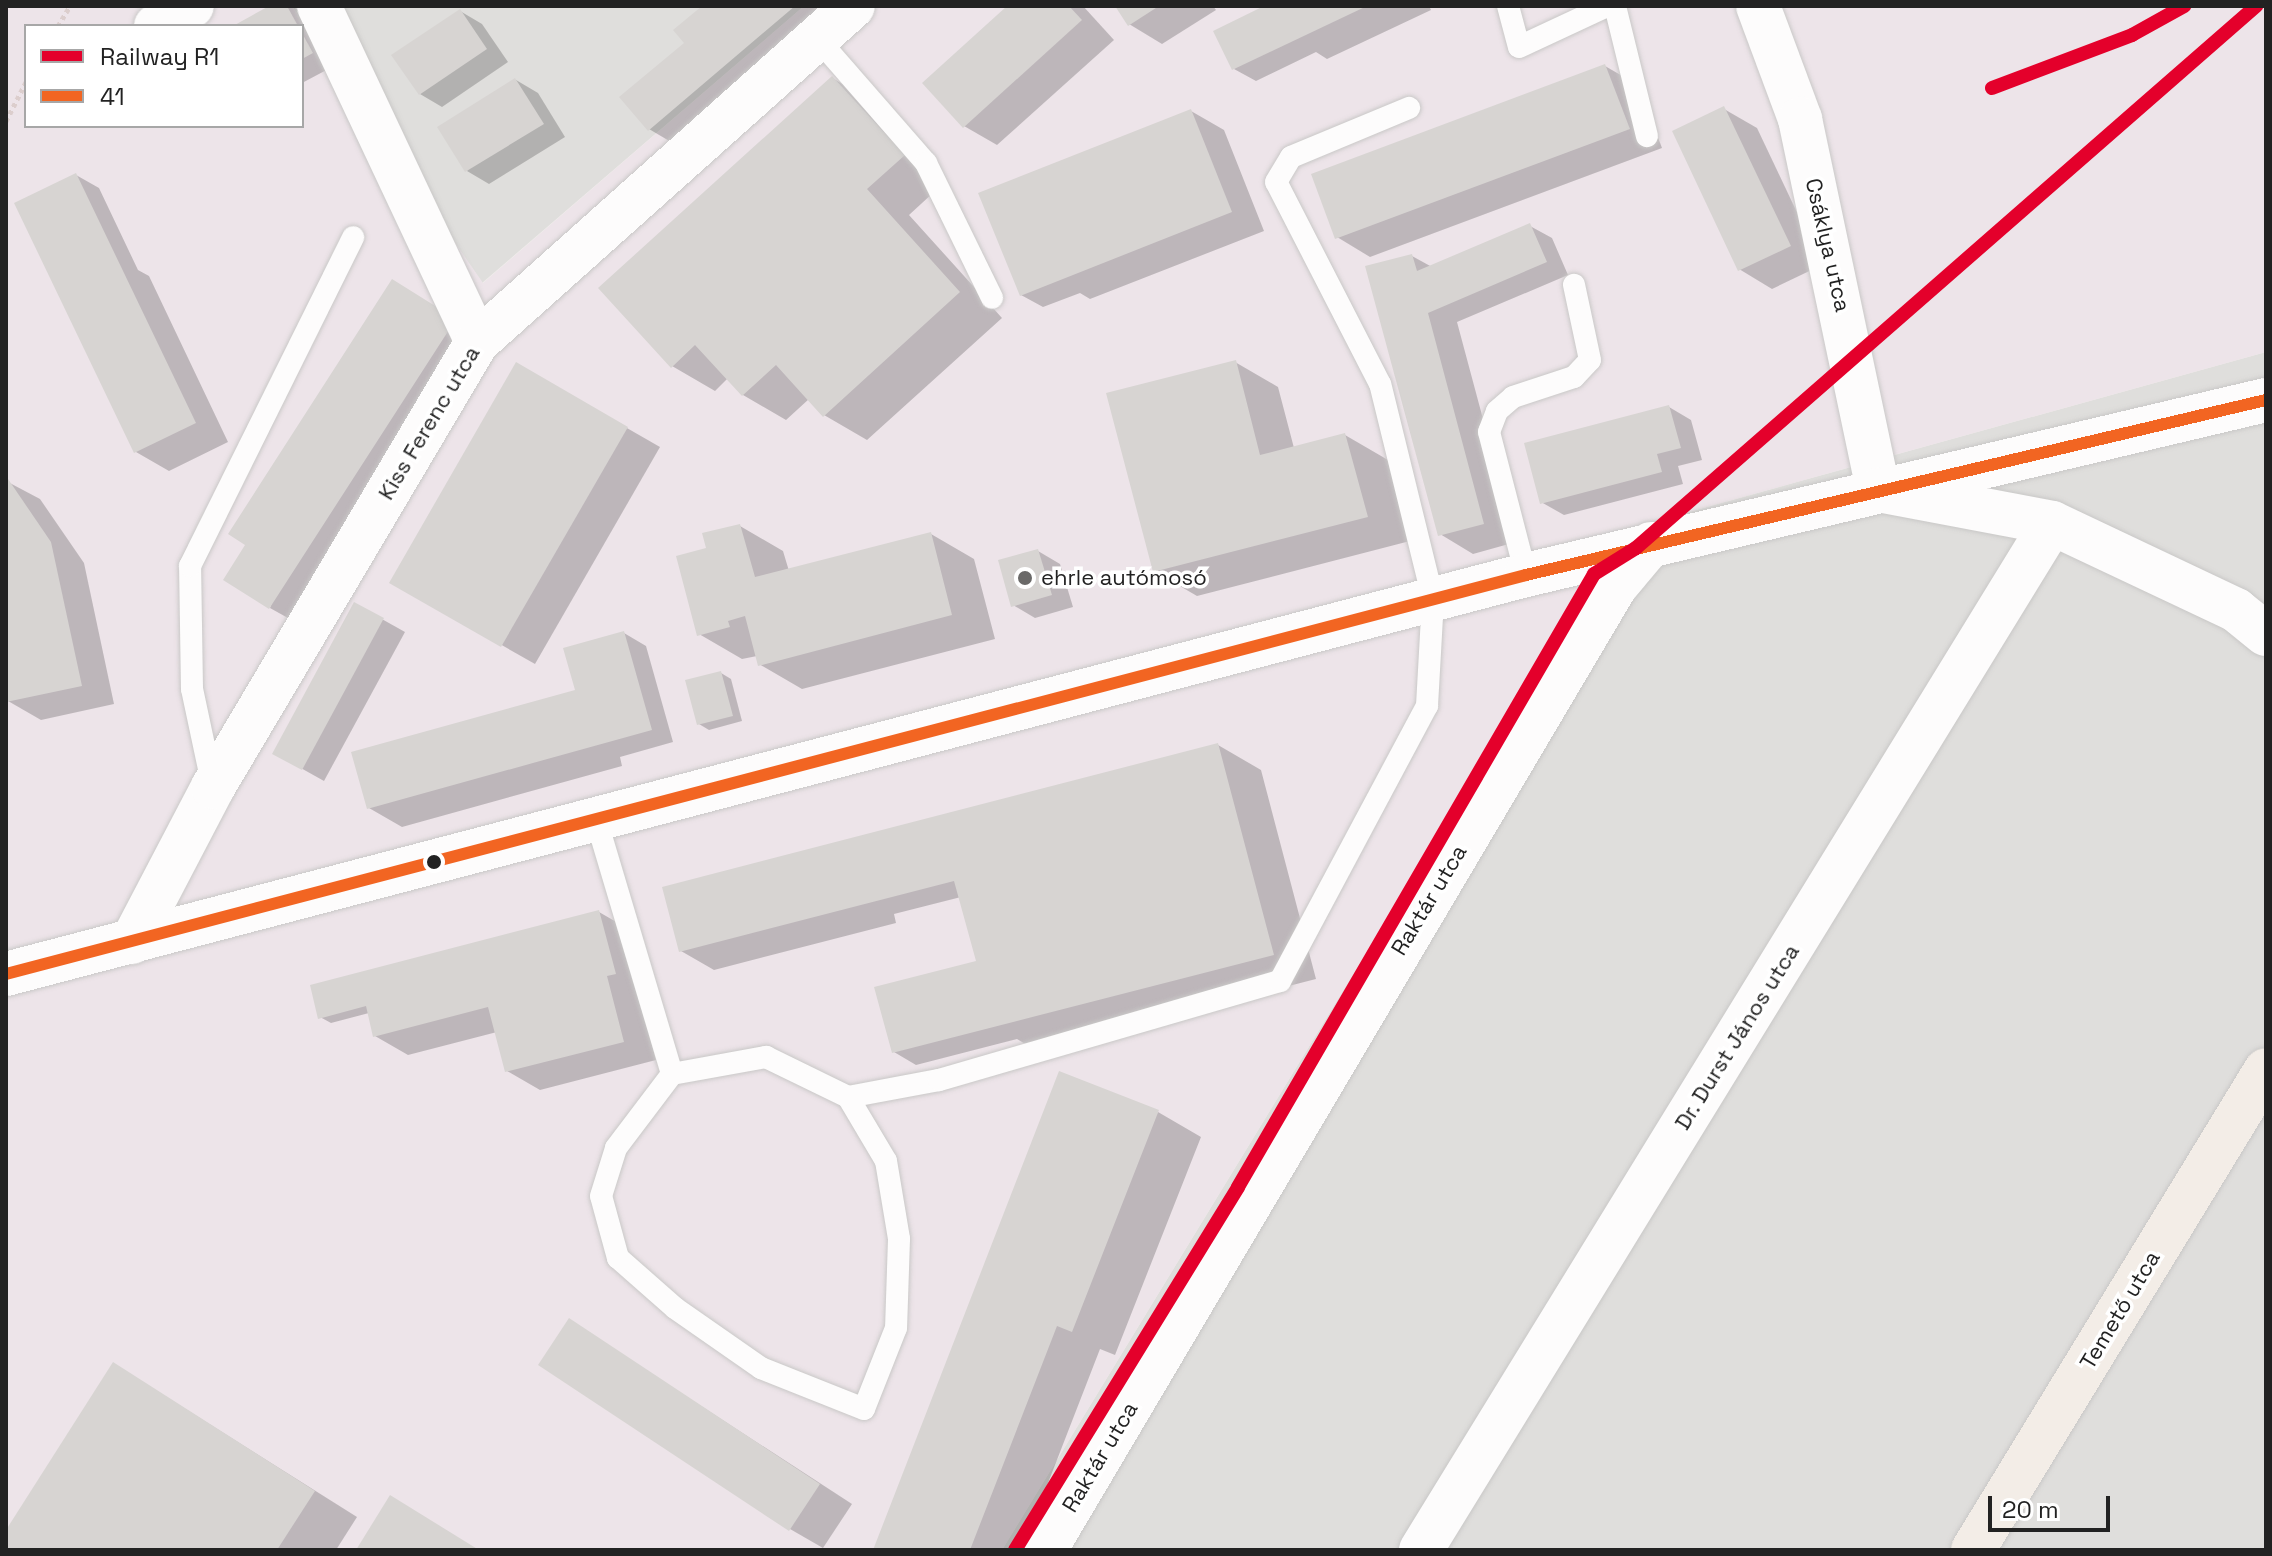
<!DOCTYPE html>
<html>
<head>
<meta charset="utf-8">
<style>
	body { margin:0 }
	#map { position:relative; width:2272px; height:1556px; overflow:hidden; background:#f0eeeb; font-family:"Space Grotesk",sans-serif }
	div>[style] { position:absolute }
	[style*='--x'] { left:calc(var(--x)*1px); top:calc(var(--y)*1px); width:calc(var(--w)*1px); rotate:calc(var(--a)*1deg) }
	.residential>* { inset:0; background:#dfdedc }
	.industrial>* { inset:0; background:#ede4e9 }
	.shadow>* { inset:0; background:#0003 }
	.building>* { inset:0; background:#d7d4d2 }
	.path>* { height:5px; margin-top:-2.5px; transform-origin:0; background:repeating-linear-gradient(90deg,#dccecd 0 4px,transparent 0 8px) }
	.roads { filter:drop-shadow(0 0 2px #c9c8c7) drop-shadow(0 0 2px #c9c8c7) }
	.service>* { height:22px; margin:-11px; padding:0 11px; transform-origin:11px; border-radius:11px; background:#fdfcfc }
	.minor>* { height:44px; margin:-22px; padding:0 22px; transform-origin:22px; border-radius:22px; background:#fdfcfc }
	.tertiary>* { height:44px; margin:-22px; padding:0 22px; transform-origin:22px; border-radius:22px; background:#fdfcfc }
	.primary>* { height:44px; margin:-22px; padding:0 22px; transform-origin:22px; border-radius:22px; background:#f3ede7 }
	.bus-1>* { height:12px; margin:-6px; padding:0 6px; transform-origin:6px; border-radius:6px; background:#f26522 }
	.rail-1>* { height:14px; margin:-7px; padding:0 7px; transform-origin:7px; border-radius:7px; background:#e4002b }
	.dots>* { width:22px; height:22px; translate:-50% -50%; box-sizing:border-box; border:4px solid #fff; border-radius:50% }
	span { translate:-50% -50%; white-space:nowrap; text-align:center; line-height:1.15; -webkit-text-stroke:7px #fff; paint-order:stroke }
	.street-label { font-size:22px; color:#222 }
	.poi-label { font-size:22px; color:#222 }
	.left { translate:0 -50%; text-align:left }
	.frame { position:absolute; inset:0; border:8px solid #222; pointer-events:none }
	.legend { position:absolute; left:24px; top:24px; width:280px; height:104px; box-sizing:border-box; background:#fff; border:2px solid #a7a7a7; margin:0; padding:10px 14px; list-style:none; font-size:24px; color:#222 }
	.legend li { display:flex; align-items:center; gap:16px; height:40px }
	.legend b { width:40px; border:2px solid #a7a7a7 }
	.scale { position:absolute; left:1988px; top:1496px; width:122px; height:36px; box-sizing:border-box; border:4px solid #222; border-top:0; padding-left:10px; font-size:24px; line-height:28px; white-space:nowrap; color:#222; -webkit-text-stroke:6px #fff; paint-order:stroke }
</style>
</head>
<body>
<div id="map">
	<div class="residential">
		<i style="clip-path:polygon(292px 6px,804px 6px,482px 283px)"></i>
		<i style="clip-path:polygon(2266px 352px,2266px 1550px,1002px 1550px,1624px 530px)"></i>
	</div>
	<div class="industrial">
		<i style="clip-path:polygon(evenodd,6px 6px,292px 6px,483px 283px,804px 6px,2266px 6px,2266px 352px,1624px 530px,1002px 1550px,6px 1550px,6px 6px,26px 26px,302px 26px,302px 126px,26px 126px,26px 26px)"></i>
	</div>
	<div class="shadow">
		<i style="clip-path:polygon(273px 6px,292px 6px,305px 14px,334px 66px,302px 83px,302px 26px,237px 26px)"></i>
		<i style="clip-path:polygon(705px 6px,832px 6px,671px 142px,649px 129px)"></i>
		<i style="clip-path:polygon(1010px 6px,1083px 6px,1114px 40px,997px 145px,964px 126px)"></i>
		<i style="clip-path:polygon(1117px 6px,1213px 6px,1216px 10px,1162px 44px,1129px 24px)"></i>
		<i style="clip-path:polygon(1269px 6px,1429px 6px,1431px 10px,1327px 59px,1316px 52px,1256px 81px,1234px 69px)"></i>
		<i style="clip-path:polygon(460px 11px,482px 24px,508px 62px,442px 107px,420px 94px)"></i>
		<i style="clip-path:polygon(1605px 66px,1638px 85px,1662px 148px,1370px 257px,1337px 237px)"></i>
		<i style="clip-path:polygon(832px 78px,876px 103px,946px 181px,909px 215px,1002px 318px,867px 440px,824px 415px,809px 399px,786px 420px,743px 395px,728px 378px,715px 391px,672px 366px)"></i>
		<i style="clip-path:polygon(516px 80px,538px 93px,565px 137px,489px 184px,467px 171px)"></i>
		<i style="clip-path:polygon(1724px 109px,1757px 128px,1822px 265px,1772px 289px,1739px 269px)"></i>
		<i style="clip-path:polygon(1191px 111px,1224px 130px,1264px 231px,1090px 299px,1080px 293px,1043px 307px,1021px 295px)"></i>
		<i style="clip-path:polygon(76px 175px,99px 188px,138px 270px,149px 276px,228px 442px,169px 471px,136px 452px)"></i>
		<i style="clip-path:polygon(1530px 226px,1552px 238px,1568px 275px,1457px 322px,1516px 542px,1473px 554px,1440px 534px,1412px 256px,1432px 267px)"></i>
		<i style="clip-path:polygon(393px 282px,497px 346px,313px 632px,270px 608px)"></i>
		<i style="clip-path:polygon(1235px 362px,1278px 387px,1294px 448px,1345px 435px,1388px 460px,1410px 541px,1197px 596px,1154px 571px)"></i>
		<i style="clip-path:polygon(517px 365px,660px 447px,535px 664px,391px 582px)"></i>
		<i style="clip-path:polygon(1669px 407px,1691px 420px,1702px 460px,1678px 466px,1683px 484px,1564px 515px,1541px 502px)"></i>
		<i style="clip-path:polygon(6px 481px,40px 499px,84px 563px,114px 704px,41px 720px,8px 701px)"></i>
		<i style="clip-path:polygon(740px 526px,783px 551px,789px 571px,931px 534px,974px 559px,995px 639px,802px 689px,759px 664px,757px 656px,742px 659px,699px 634px,709px 549px)"></i>
		<i style="clip-path:polygon(1038px 551px,1060px 564px,1073px 607px,1035px 618px,1013px 605px)"></i>
		<i style="clip-path:polygon(355px 604px,405px 632px,324px 781px,274px 753px)"></i>
		<i style="clip-path:polygon(624px 633px,646px 646px,673px 742px,620px 757px,622px 766px,402px 827px,369px 808px,577px 692px)"></i>
		<i style="clip-path:polygon(721px 673px,731px 679px,742px 721px,709px 730px,699px 724px)"></i>
		<i style="clip-path:polygon(1218px 745px,1261px 770px,1316px 979px,1037px 1051px,1017px 1039px,916px 1065px,894px 1052px,978px 962px,961px 897px,894px 914px,896px 923px,714px 970px,681px 951px)"></i>
		<i style="clip-path:polygon(599px 912px,632px 931px,639px 995px,656px 1060px,540px 1090px,507px 1071px,497px 1032px,408px 1055px,375px 1036px,369px 1013px,331px 1023px,320px 1017px)"></i>
		<i style="clip-path:polygon(1158px 1112px,1201px 1137px,1115px 1355px,1100px 1349px,1022px 1550px,875px 1550px)"></i>
		<i style="clip-path:polygon(114px 1364px,357px 1517px,336px 1550px,6px 1550px,6px 1533px)"></i>
		<i style="clip-path:polygon(664px 1382px,852px 1504px,823px 1548px,790px 1529px)"></i>
	</div>
	<div class="building">
		<i style="clip-path:polygon(269px 6px,287px 6px,298px 26px,233px 26px)"></i>
		<i style="clip-path:polygon(702px 6px,795px 6px,648px 131px,619px 97px,684px 43px,673px 30px)"></i>
		<i style="clip-path:polygon(1007px 6px,1069px 6px,1082px 20px,963px 128px,922px 83px)"></i>
		<i style="clip-path:polygon(1115px 6px,1159px 6px,1128px 26px)"></i>
		<i style="clip-path:polygon(1264px 6px,1367px 6px,1232px 70px,1213px 31px)"></i>
		<i style="clip-path:polygon(460px 9px,487px 49px,419px 95px,391px 55px)"></i>
		<i style="clip-path:polygon(302px 33px,313px 53px,302px 59px)"></i>
		<i style="clip-path:polygon(1605px 64px,1630px 129px,1335px 239px,1311px 174px)"></i>
		<i style="clip-path:polygon(832px 76px,905px 155px,867px 189px,960px 292px,823px 417px,776px 365px,742px 396px,695px 345px,671px 368px,598px 288px)"></i>
		<i style="clip-path:polygon(515px 78px,544px 124px,465px 172px,437px 127px)"></i>
		<i style="clip-path:polygon(1724px 106px,1791px 246px,1738px 271px,1672px 131px)"></i>
		<i style="clip-path:polygon(1191px 109px,1232px 212px,1020px 296px,978px 193px)"></i>
		<i style="clip-path:polygon(76px 173px,196px 423px,134px 453px,14px 203px)"></i>
		<i style="clip-path:polygon(1530px 223px,1547px 262px,1428px 313px,1484px 524px,1438px 536px,1365px 266px,1412px 254px,1417px 271px)"></i>
		<i style="clip-path:polygon(392px 279px,456px 319px,269px 609px,223px 580px,245px 545px,228px 534px)"></i>
		<i style="clip-path:polygon(1236px 360px,1260px 455px,1345px 433px,1368px 517px,1153px 572px,1106px 393px)"></i>
		<i style="clip-path:polygon(516px 362px,628px 427px,501px 647px,389px 583px)"></i>
		<i style="clip-path:polygon(1669px 405px,1681px 448px,1657px 454px,1662px 472px,1540px 504px,1524px 443px)"></i>
		<i style="clip-path:polygon(6px 476px,51px 542px,82px 686px,6px 702px)"></i>
		<i style="clip-path:polygon(740px 524px,755px 577px,931px 532px,952px 615px,758px 666px,745px 616px,728px 621px,730px 627px,697px 636px,676px 556px,706px 548px,702px 533px)"></i>
		<i style="clip-path:polygon(1038px 549px,1052px 595px,1011px 607px,998px 560px)"></i>
		<i style="clip-path:polygon(354px 602px,384px 618px,302px 770px,272px 754px)"></i>
		<i style="clip-path:polygon(624px 631px,652px 730px,367px 809px,351px 752px,575px 690px,563px 648px)"></i>
		<i style="clip-path:polygon(721px 671px,733px 716px,697px 725px,685px 680px)"></i>
		<i style="clip-path:polygon(1218px 743px,1274px 955px,892px 1053px,874px 987px,976px 961px,954px 881px,679px 952px,662px 887px)"></i>
		<i style="clip-path:polygon(599px 910px,616px 974px,607px 976px,624px 1042px,505px 1072px,488px 1007px,373px 1037px,366px 1006px,318px 1019px,310px 985px)"></i>
		<i style="clip-path:polygon(1059px 1071px,1159px 1110px,1072px 1332px,1057px 1326px,970px 1550px,873px 1550px)"></i>
		<i style="clip-path:polygon(569px 1318px,820px 1484px,789px 1531px,538px 1365px)"></i>
		<i style="clip-path:polygon(113px 1362px,315px 1491px,277px 1550px,6px 1550px,6px 1530px)"></i>
		<i style="clip-path:polygon(390px 1495px,479px 1550px,356px 1550px)"></i>
	</div>
	<div class="path">
		<i style="--x:58;--y:26;--w:23;--a:-59"></i>
		<i style="--x:6;--y:121;--w:44;--a:-62.9"></i>
	</div>
	<div class="roads">
		<div class="service">
			<i style="--x:1508;--y:6;--w:42;--a:75"></i>
			<i style="--x:1519;--y:47;--w:97;--a:-25"></i>
			<i style="--x:1615;--y:6;--w:134;--a:76.2"></i>
			<i style="--x:817;--y:38;--w:166;--a:48.9"></i>
			<i style="--x:926;--y:163;--w:150;--a:63.9"></i>
			<i style="--x:1526;--y:575;--w:148;--a:-104.5"></i>
			<i style="--x:1489;--y:432;--w:22;--a:-69"></i>
			<i style="--x:1497;--y:411;--w:21;--a:-41"></i>
			<i style="--x:1513;--y:397;--w:64;--a:-18.2"></i>
			<i style="--x:1574;--y:377;--w:23;--a:-47"></i>
			<i style="--x:1590;--y:360;--w:77;--a:-102"></i>
			<i style="--x:212;--y:783;--w:96;--a:-102"></i>
			<i style="--x:192;--y:689;--w:123;--a:-90.9"></i>
			<i style="--x:190;--y:566;--w:367;--a:-63.6"></i>
			<i style="--x:596;--y:819;--w:266;--a:73.4"></i>
			<i style="--x:766;--y:1057;--w:91;--a:26"></i>
			<i style="--x:848;--y:1097;--w:74;--a:59.3"></i>
			<i style="--x:886;--y:1161;--w:79;--a:80.5"></i>
			<i style="--x:899;--y:1239;--w:89;--a:91.9"></i>
			<i style="--x:896;--y:1328;--w:87;--a:111.6"></i>
			<i style="--x:864;--y:1409;--w:111;--a:-158.3"></i>
			<i style="--x:761;--y:1368;--w:105;--a:-145.1"></i>
			<i style="--x:675;--y:1308;--w:76;--a:-138.7"></i>
			<i style="--x:618;--y:1258;--w:64;--a:-105.3"></i>
			<i style="--x:601;--y:1196;--w:50;--a:-72.6"></i>
			<i style="--x:616;--y:1148;--w:93;--a:-52.9"></i>
			<i style="--x:672;--y:1074;--w:96;--a:-10.3"></i>
			<i style="--x:848;--y:1097;--w:93;--a:-10.6"></i>
			<i style="--x:939;--y:1080;--w:355;--a:-16.2"></i>
			<i style="--x:1280;--y:981;--w:312;--a:-61.9"></i>
			<i style="--x:1427;--y:706;--w:107;--a:-86.8"></i>
			<i style="--x:1433;--y:599;--w:221;--a:-103.8"></i>
			<i style="--x:1380;--y:384;--w:227;--a:-117.2"></i>
			<i style="--x:1276;--y:182;--w:29;--a:-59"></i>
			<i style="--x:1291;--y:157;--w:128;--a:-22.6"></i>
		</div>
		<div class="minor">
			<i style="--x:319;--y:6;--w:371;--a:64.8"></i>
			<i style="--x:1758;--y:6;--w:121;--a:69.6"></i>
			<i style="--x:1800;--y:119;--w:379;--a:78.1"></i>
			<i style="--x:1878;--y:490;--w:177;--a:10.7"></i>
			<i style="--x:2052;--y:523;--w:204;--a:25.3"></i>
			<i style="--x:2236;--y:610;--w:38;--a:39"></i>
			<i style="--x:156;--y:26;--w:41;--a:-29.1"></i>
			<i style="--x:132;--y:942;--w:175;--a:-62.4"></i>
			<i style="--x:213;--y:787;--w:517;--a:-59.32"></i>
			<i style="--x:477;--y:342;--w:504;--a:-41.78"></i>
			<i style="--x:1045;--y:1550;--w:1119;--a:-59.38"></i>
			<i style="--x:1615;--y:587;--w:56;--a:-50.1"></i>
			<i style="--x:1421;--y:1550;--w:1205;--a:-58.43"></i>
		</div>
		<div class="tertiary">
			<i style="--x:6;--y:974;--w:1571;--a:-14.71"></i>
			<i style="--x:1526;--y:575;--w:760;--a:-13.31"></i>
		</div>
		<div class="primary">
			<i style="--x:1973;--y:1550;--w:562;--a:-58.6"></i>
		</div>
	</div>
	<div class="bus-1">
		<i style="--x:6;--y:974;--w:1571;--a:-14.71"></i>
		<i style="--x:1526;--y:575;--w:760;--a:-13.31"></i>
	</div>
	<div class="rail-1">
		<i style="--x:1992;--y:88;--w:150;--a:-20.7"></i>
		<i style="--x:2132;--y:35;--w:60;--a:-29.1"></i>
		<i style="--x:1015;--y:1550;--w:426;--a:-58.4"></i>
		<i style="--x:1238;--y:1187;--w:709;--a:-59.85"></i>
		<i style="--x:1594;--y:574;--w:49;--a:-31.8"></i>
		<i style="--x:1636;--y:548;--w:824;--a:-41.16"></i>
	</div>
	<div class="dots">
		<i style="left:1025px;top:578px;background:#6a6968"></i>
		<i style="left:434px;top:862px;background:#222"></i>
	</div>
	<div class="street-label">
		<span style="left:1828px;top:245px;rotate:77deg">Csáklya utca</span>
		<span style="left:429px;top:423px;rotate:-59deg">Kiss Ferenc utca</span>
		<span style="left:1429px;top:900px;rotate:-59deg">Raktár utca</span>
		<span style="left:1737px;top:1037px;rotate:-58deg">Dr. Durst János utca</span>
		<span style="left:2120px;top:1310px;rotate:-59deg">Temető utca</span>
		<span style="left:1100px;top:1457px;rotate:-59deg">Raktár utca</span>
	</div>
	<div class="poi-label">
		<span class="left" style="left:1041px;top:578px">ehrle autómosó</span>
	</div>
	<div class="frame"></div>
	<ul class="legend">
	<li><b style="height:10px;background:#e4002b"></b>Railway R1</li>
	<li><b style="height:10px;background:#f26522"></b>41</li>
	</ul>
	<div class="scale">20 m</div>
</div>
</body>
</html>
